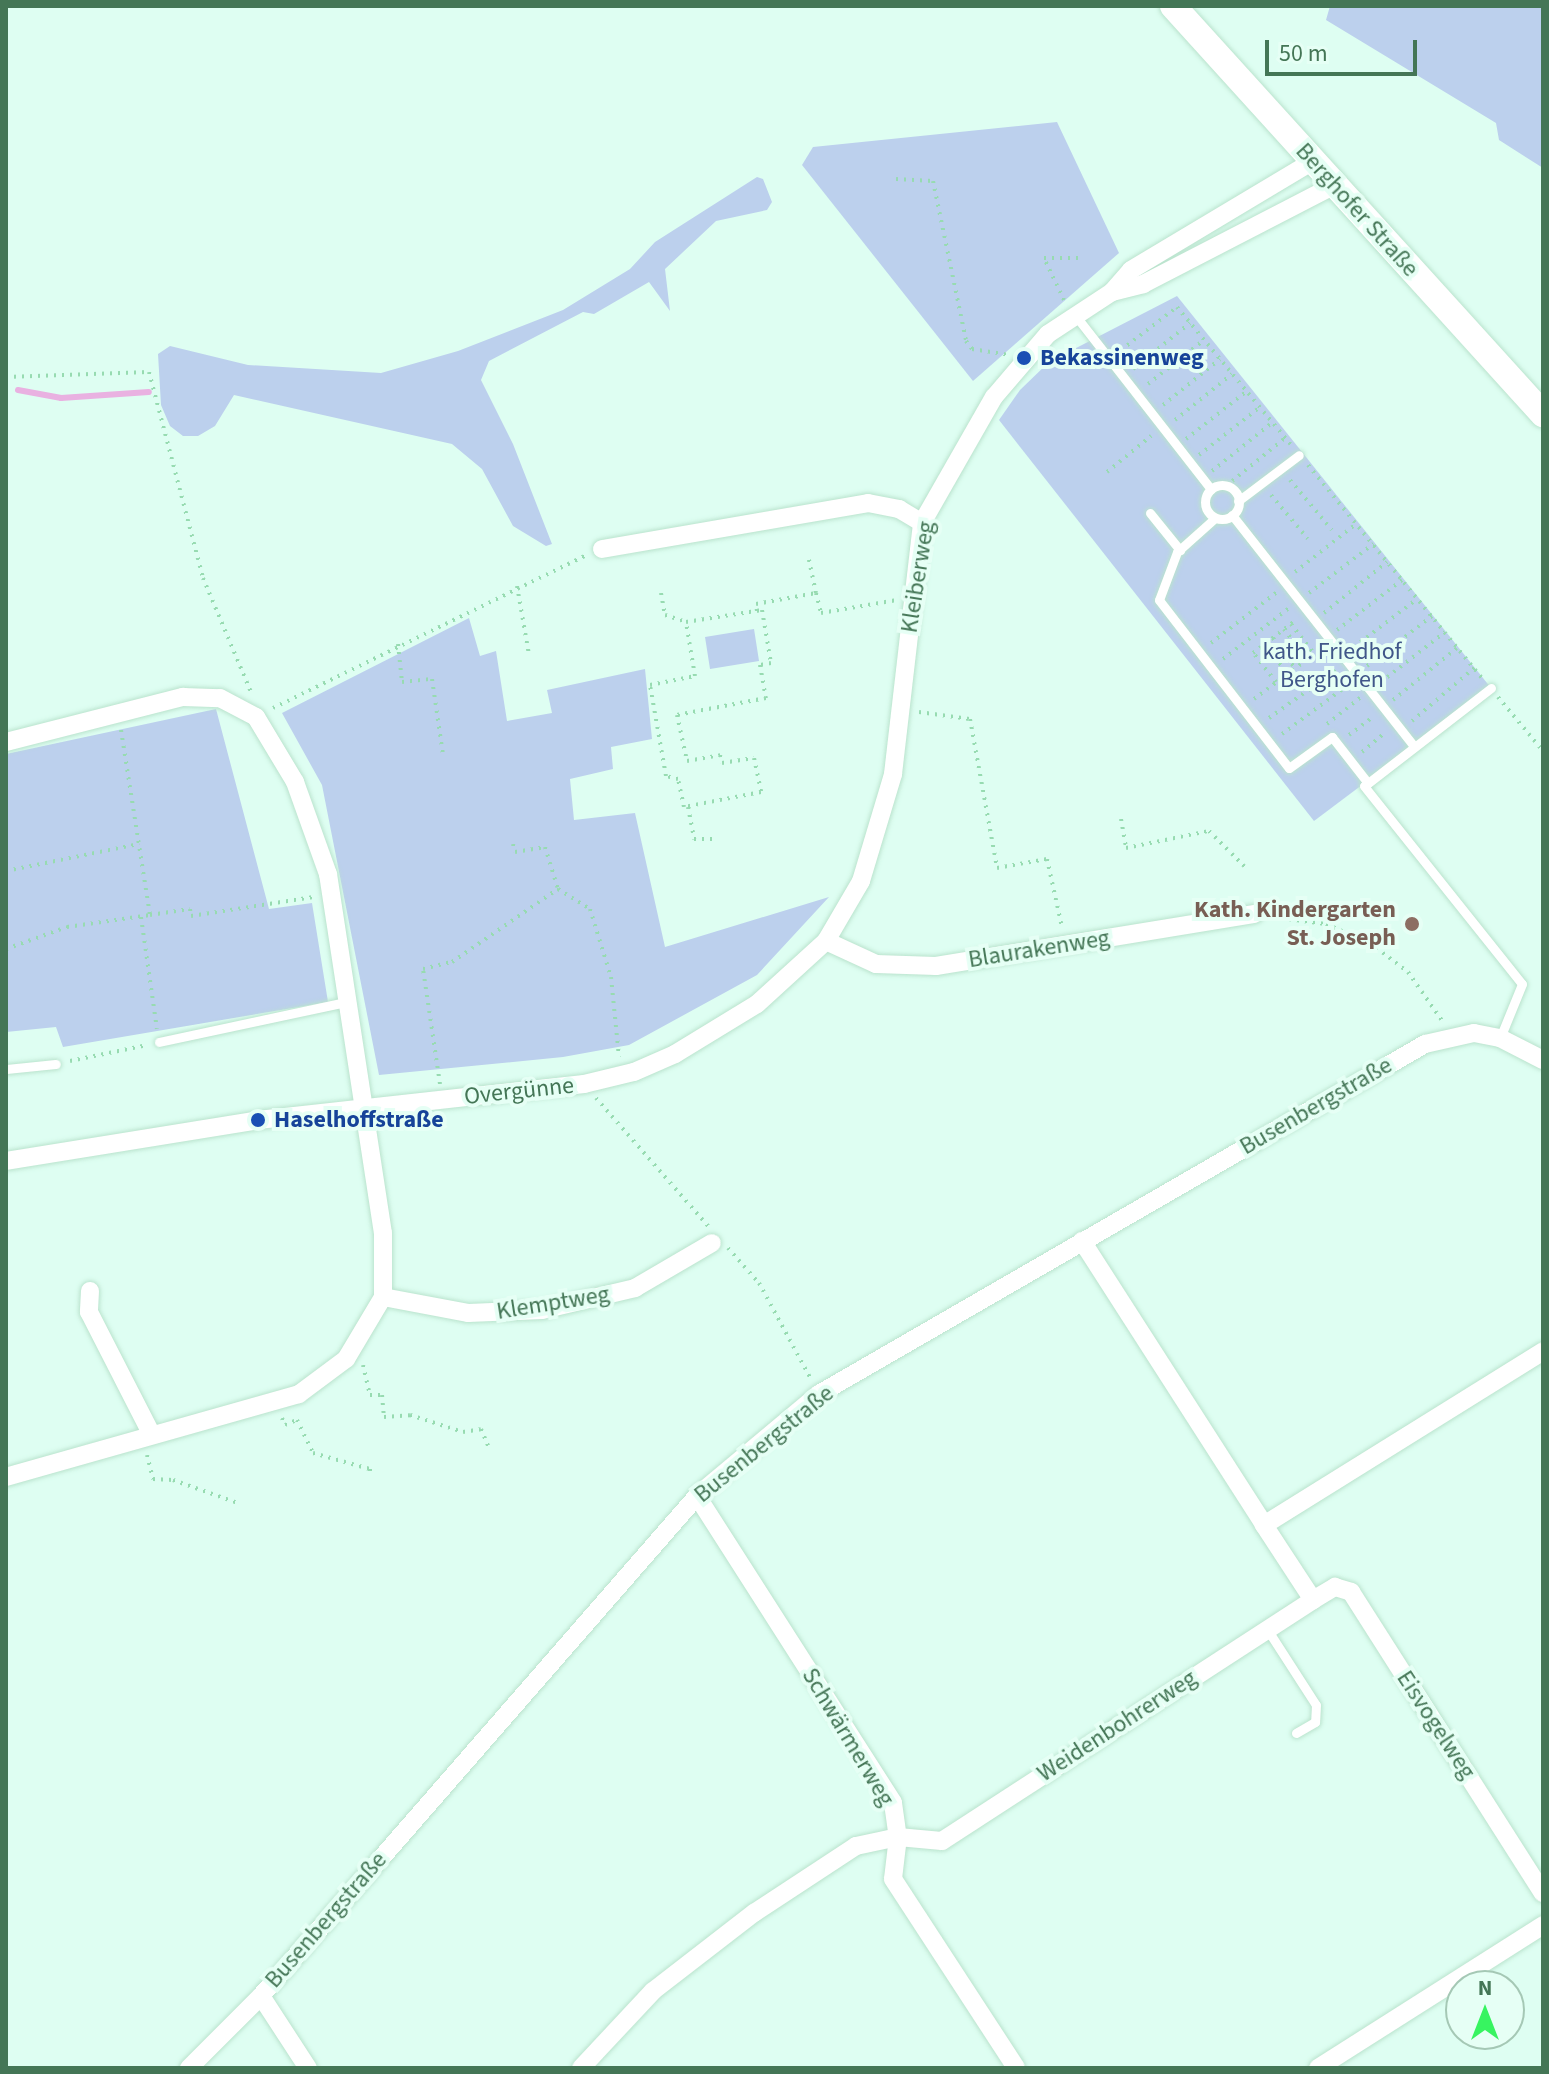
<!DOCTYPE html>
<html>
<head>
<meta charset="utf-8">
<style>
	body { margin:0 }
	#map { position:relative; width:1549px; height:2074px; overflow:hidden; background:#defef2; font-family:"Source Sans 3",sans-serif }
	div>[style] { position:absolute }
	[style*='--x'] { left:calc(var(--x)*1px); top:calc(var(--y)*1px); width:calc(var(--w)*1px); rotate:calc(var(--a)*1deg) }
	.green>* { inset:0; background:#bcd0ed }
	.stream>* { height:6px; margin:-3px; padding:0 3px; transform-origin:3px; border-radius:3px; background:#e9b1e1 }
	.path>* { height:4px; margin-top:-2px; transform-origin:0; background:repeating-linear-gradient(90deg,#97dbb1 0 2px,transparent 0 8px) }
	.roads { filter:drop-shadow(0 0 2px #bae3cd) drop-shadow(0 0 2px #bae3cd) }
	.lane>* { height:9px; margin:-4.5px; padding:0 4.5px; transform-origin:4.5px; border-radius:4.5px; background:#fff }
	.lane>.ring { margin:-4.5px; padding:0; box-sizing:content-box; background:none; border:9px solid #fff; border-radius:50% }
	.street>* { height:18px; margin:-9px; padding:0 9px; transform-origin:9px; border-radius:9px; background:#fff }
	.secondary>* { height:26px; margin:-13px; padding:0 13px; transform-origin:13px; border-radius:13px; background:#fff }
	.dots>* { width:22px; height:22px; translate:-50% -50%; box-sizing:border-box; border:4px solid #e6fff5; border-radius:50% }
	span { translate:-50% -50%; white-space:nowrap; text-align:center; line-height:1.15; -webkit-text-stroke:8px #e6fff5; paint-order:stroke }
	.street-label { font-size:24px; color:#447656 }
	.transit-label { font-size:24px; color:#164399; font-weight:700 }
	.left { translate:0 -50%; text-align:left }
	.park-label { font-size:24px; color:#405689 }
	.education-label { font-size:24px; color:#785e54; font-weight:700 }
	.right { translate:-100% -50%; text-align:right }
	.frame { position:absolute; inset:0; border:8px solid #447656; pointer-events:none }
	.north { position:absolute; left:1445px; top:1970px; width:80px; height:80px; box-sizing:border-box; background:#e6fff5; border:2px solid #a5c8b5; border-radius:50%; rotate:0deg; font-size:22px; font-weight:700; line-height:32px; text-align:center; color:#447656 }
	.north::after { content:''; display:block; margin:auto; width:28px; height:36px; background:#37f460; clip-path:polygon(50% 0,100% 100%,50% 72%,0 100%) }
	.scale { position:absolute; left:1265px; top:40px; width:152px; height:36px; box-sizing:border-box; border:4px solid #447656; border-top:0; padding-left:10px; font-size:24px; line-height:28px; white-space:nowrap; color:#447656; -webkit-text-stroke:6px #e6fff5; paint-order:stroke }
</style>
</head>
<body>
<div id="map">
	<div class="green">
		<i style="clip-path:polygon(1330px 6px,1543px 6px,1543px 168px,1499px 140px,1496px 123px,1326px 20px)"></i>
		<i style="clip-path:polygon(1057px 122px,1119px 253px,973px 381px,802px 165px,813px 147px)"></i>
		<i style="clip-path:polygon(757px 177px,763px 179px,772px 202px,767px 210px,716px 221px,665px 269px,670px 311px,649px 282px,594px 314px,583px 312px,489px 361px,481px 380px,513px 444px,552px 544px,546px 546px,513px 526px,482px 469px,452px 444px,234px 395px,215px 426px,198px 436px,183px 436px,170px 426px,161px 405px,158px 354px,170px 346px,248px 365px,381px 373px,458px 351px,563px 310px,630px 269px,655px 242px)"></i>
		<i style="clip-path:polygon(1177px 296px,1491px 688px,1314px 821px,999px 420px,1020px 390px,1049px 362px)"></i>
		<i style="clip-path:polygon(469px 618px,480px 656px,496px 651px,507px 721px,552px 713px,547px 690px,645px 669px,652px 739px,611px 747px,613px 769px,570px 779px,574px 820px,635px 813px,665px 947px,829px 897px,757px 975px,629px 1045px,563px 1057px,379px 1075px,322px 785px,282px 713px)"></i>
		<i style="clip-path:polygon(754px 629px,759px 661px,710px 669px,705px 637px)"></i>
		<i style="clip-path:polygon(216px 709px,269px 909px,312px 903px,328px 1002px,63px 1047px,56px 1027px,6px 1032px,6px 754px)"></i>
	</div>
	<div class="stream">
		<i style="--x:18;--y:390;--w:44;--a:10.5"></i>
		<i style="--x:61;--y:398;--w:88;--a:-3.9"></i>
	</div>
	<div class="path">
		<i style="--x:896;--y:179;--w:37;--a:3"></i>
		<i style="--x:933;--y:181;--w:163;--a:78.3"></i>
		<i style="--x:966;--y:341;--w:10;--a:53"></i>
		<i style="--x:972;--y:349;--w:36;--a:9"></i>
		<i style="--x:1064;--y:300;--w:47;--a:-115.5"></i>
		<i style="--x:1044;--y:258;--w:38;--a:0"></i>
		<i style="--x:1121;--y:350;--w:71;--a:-37.5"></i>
		<i style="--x:1177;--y:307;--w:180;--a:50.4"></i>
		<i style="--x:1133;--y:369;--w:73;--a:-38.9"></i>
		<i style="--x:6;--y:377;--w:143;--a:-2"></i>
		<i style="--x:149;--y:372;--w:213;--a:75.3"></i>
		<i style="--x:203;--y:578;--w:124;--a:67.2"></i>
		<i style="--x:1148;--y:384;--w:71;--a:-38.2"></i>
		<i style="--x:1163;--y:405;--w:73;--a:-38.9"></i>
		<i style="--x:1175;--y:420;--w:73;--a:-38.9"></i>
		<i style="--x:1186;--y:439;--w:78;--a:-38.2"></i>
		<i style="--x:1199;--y:455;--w:78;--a:-38.2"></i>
		<i style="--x:1308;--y:465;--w:275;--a:50.8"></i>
		<i style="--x:1212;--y:471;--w:78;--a:-38.8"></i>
		<i style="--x:1107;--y:472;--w:57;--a:-39.3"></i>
		<i style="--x:1290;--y:480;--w:65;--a:50"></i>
		<i style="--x:1226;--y:486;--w:76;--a:-39.1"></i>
		<i style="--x:1271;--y:495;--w:57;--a:49.9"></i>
		<i style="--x:1295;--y:572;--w:78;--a:-38.2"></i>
		<i style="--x:517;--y:586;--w:70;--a:80.1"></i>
		<i style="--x:661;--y:593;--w:22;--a:80"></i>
		<i style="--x:665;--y:615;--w:22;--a:18"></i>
		<i style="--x:686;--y:622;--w:77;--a:-9"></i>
		<i style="--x:762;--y:610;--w:54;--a:80.4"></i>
		<i style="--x:771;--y:663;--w:11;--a:170"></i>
		<i style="--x:760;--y:665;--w:34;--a:80"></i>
		<i style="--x:766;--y:698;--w:91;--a:169.2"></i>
		<i style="--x:677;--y:715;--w:47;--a:77.7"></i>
		<i style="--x:687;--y:761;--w:34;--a:-10"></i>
		<i style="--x:720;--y:755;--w:8;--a:76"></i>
		<i style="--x:722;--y:763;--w:32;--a:-9"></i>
		<i style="--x:754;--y:758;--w:35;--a:78"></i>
		<i style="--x:761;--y:792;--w:78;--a:169"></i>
		<i style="--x:684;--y:807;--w:29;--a:-102"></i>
		<i style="--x:678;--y:779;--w:12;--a:-166"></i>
		<i style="--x:666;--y:776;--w:92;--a:-100"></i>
		<i style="--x:650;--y:685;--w:46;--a:-11.3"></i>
		<i style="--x:695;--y:676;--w:55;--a:-99.5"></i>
		<i style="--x:816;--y:593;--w:21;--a:76"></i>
		<i style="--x:821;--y:613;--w:77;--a:-9.7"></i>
		<i style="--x:1309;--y:593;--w:81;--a:-37.4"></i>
		<i style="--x:757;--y:611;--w:7;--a:-98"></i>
		<i style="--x:756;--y:604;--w:61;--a:-10.4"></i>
		<i style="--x:816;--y:593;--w:34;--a:-102"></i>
		<i style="--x:1324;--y:613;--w:81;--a:-39"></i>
		<i style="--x:1291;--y:624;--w:37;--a:52"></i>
		<i style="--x:1284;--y:629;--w:38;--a:53"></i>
		<i style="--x:1337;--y:630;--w:82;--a:-37.6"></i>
		<i style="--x:1273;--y:638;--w:37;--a:54"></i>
		<i style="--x:1211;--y:643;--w:83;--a:-37.7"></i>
		<i style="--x:398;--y:644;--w:38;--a:84"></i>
		<i style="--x:402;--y:682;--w:30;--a:-6"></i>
		<i style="--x:432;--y:679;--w:76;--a:81.7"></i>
		<i style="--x:1265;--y:644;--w:38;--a:53"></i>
		<i style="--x:1354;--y:647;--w:79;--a:-37.3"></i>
		<i style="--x:1223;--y:659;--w:83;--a:-37.7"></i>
		<i style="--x:1288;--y:659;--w:15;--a:-37"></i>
		<i style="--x:1367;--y:666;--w:82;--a:-37.6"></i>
		<i style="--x:1276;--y:682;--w:37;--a:-128"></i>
		<i style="--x:1253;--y:653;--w:54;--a:-37.5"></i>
		<i style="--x:1381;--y:682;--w:81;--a:-38"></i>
		<i style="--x:1498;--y:697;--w:70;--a:50.2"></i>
		<i style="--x:1254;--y:699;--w:84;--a:-36.7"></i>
		<i style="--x:1393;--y:700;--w:82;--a:-39.1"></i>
		<i style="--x:273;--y:708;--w:347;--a:-26"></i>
		<i style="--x:919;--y:712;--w:51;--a:7.8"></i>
		<i style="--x:970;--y:719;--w:151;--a:79.7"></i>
		<i style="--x:997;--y:868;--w:51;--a:-10.2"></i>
		<i style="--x:1047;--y:859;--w:70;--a:77.6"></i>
		<i style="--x:1269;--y:718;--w:82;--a:-35.6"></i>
		<i style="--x:1412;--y:721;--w:82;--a:-40.5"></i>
		<i style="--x:1327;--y:724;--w:43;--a:-38.5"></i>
		<i style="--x:121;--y:730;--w:187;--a:81.1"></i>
		<i style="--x:150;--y:915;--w:40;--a:-8.5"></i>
		<i style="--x:190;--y:909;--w:7;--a:82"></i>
		<i style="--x:191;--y:916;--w:124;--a:-8.8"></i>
		<i style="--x:1282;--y:734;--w:82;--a:-36.6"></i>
		<i style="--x:1349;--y:735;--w:31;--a:-37"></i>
		<i style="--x:1362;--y:752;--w:31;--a:-40"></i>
		<i style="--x:688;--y:807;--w:33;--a:79"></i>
		<i style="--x:694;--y:839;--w:19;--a:0"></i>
		<i style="--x:1121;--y:819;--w:29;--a:80"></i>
		<i style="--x:1126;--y:848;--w:85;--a:-11.6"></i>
		<i style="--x:1209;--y:831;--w:54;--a:45"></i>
		<i style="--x:513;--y:844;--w:8;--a:76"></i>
		<i style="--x:515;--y:852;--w:30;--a:-9"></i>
		<i style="--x:545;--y:847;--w:44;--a:72.8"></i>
		<i style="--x:6;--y:871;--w:136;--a:-11.5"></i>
		<i style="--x:141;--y:917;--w:113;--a:81.9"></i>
		<i style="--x:1273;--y:917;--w:53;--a:7.5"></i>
		<i style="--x:1326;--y:924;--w:48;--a:23.4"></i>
		<i style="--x:1370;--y:943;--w:48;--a:37.3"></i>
		<i style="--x:1408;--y:972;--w:61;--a:55"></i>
		<i style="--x:6;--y:949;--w:65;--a:-19.8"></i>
		<i style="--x:67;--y:927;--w:84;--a:-8.2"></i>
		<i style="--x:70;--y:1061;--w:79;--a:-11.7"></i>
		<i style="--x:440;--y:1084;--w:116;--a:-98.4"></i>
		<i style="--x:423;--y:969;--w:30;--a:-14"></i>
		<i style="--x:452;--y:962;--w:129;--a:-34.6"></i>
		<i style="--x:558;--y:889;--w:38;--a:32"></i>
		<i style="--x:590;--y:909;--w:71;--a:72.8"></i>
		<i style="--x:611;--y:977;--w:80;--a:84.3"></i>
		<i style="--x:596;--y:1098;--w:171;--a:48.8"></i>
		<i style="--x:728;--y:1248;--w:47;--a:48.5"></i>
		<i style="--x:759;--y:1283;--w:109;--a:61.6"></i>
		<i style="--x:363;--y:1365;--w:31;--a:77"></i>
		<i style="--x:370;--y:1395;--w:12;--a:0"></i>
		<i style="--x:382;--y:1395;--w:22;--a:85"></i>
		<i style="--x:384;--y:1417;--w:26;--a:-4"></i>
		<i style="--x:410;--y:1415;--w:56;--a:17.8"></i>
		<i style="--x:463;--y:1432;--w:18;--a:-9"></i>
		<i style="--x:481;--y:1429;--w:23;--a:67"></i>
		<i style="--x:282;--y:1418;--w:8;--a:67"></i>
		<i style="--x:285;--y:1425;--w:13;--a:-23"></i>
		<i style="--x:297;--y:1420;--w:37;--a:64"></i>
		<i style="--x:313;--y:1453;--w:59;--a:15.7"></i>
		<i style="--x:370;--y:1469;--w:7;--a:90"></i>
		<i style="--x:147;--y:1455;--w:25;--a:76"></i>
		<i style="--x:153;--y:1479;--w:20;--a:3"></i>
		<i style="--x:173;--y:1480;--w:69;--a:19.5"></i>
	</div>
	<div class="roads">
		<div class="lane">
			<i style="--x:1075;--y:315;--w:221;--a:52"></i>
			<i class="ring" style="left:1205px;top:485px;width:25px;height:25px"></i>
			<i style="--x:1238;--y:501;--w:76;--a:-37"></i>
			<i style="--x:1150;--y:513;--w:48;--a:51"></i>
			<i style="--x:1232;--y:515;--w:294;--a:51.8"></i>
			<i style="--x:1215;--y:518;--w:51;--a:138.2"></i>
			<i style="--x:1177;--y:552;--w:51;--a:110.6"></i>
			<i style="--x:1159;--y:600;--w:212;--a:52.3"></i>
			<i style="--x:1289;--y:768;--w:53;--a:-35.8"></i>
			<i style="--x:1332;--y:737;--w:58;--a:52"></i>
			<i style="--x:1491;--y:688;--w:160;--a:142.3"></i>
			<i style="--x:1364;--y:786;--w:253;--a:51.4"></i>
			<i style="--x:1522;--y:984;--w:58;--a:112.2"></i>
			<i style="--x:159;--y:1042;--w:190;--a:-12.1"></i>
			<i style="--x:6;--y:1069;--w:50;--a:-5.7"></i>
			<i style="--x:1267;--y:1629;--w:90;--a:57.2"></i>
			<i style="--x:1316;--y:1705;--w:17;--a:93"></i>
			<i style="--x:1315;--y:1722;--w:22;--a:150"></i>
		</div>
		<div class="street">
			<i style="--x:1112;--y:292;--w:32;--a:-14"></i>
			<i style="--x:1143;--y:284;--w:216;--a:-27.3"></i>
			<i style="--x:602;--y:549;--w:270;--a:-9.8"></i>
			<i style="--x:868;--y:503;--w:32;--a:11"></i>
			<i style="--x:899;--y:509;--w:27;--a:31"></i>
			<i style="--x:6;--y:742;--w:183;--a:-14.3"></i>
			<i style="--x:183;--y:697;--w:37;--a:2"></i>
			<i style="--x:220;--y:698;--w:41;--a:27.8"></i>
			<i style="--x:256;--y:717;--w:76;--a:59"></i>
			<i style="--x:295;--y:782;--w:98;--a:70.3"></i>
			<i style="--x:328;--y:874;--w:363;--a:81.3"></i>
			<i style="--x:383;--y:1233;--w:64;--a:90"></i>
			<i style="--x:383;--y:1297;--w:72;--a:120.8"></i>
			<i style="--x:346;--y:1359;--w:59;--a:143.3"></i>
			<i style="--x:299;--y:1394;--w:305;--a:164.2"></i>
			<i style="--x:826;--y:941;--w:55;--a:24.7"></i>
			<i style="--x:876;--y:964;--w:60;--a:1.9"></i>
			<i style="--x:936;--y:966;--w:323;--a:-9.3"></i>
			<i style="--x:6;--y:1161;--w:255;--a:-9.2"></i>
			<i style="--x:258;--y:1120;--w:328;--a:-6.3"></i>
			<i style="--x:584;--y:1084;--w:51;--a:-13.5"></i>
			<i style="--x:634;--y:1072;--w:45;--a:-23.7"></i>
			<i style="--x:675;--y:1054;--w:96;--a:-31.4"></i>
			<i style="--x:757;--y:1004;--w:93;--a:-42.4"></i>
			<i style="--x:826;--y:941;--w:69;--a:-59.7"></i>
			<i style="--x:861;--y:881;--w:112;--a:-73.3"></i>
			<i style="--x:893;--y:774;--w:253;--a:-83.4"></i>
			<i style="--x:922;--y:523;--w:145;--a:-60.3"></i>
			<i style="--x:994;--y:397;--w:83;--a:-49.4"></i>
			<i style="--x:1048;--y:334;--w:77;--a:-33.3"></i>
			<i style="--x:1112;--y:292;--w:29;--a:-49"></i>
			<i style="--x:1131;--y:270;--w:212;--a:-30.9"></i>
			<i style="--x:1082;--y:1241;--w:337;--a:57.3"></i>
			<i style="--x:90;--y:1291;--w:21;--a:93"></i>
			<i style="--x:89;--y:1312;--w:138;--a:62.9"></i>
			<i style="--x:383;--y:1297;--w:86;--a:10.7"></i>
			<i style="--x:468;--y:1313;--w:74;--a:-2.3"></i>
			<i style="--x:542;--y:1310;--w:96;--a:-13.3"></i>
			<i style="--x:635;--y:1288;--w:89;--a:-30.3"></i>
			<i style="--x:697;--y:1496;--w:364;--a:57.4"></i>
			<i style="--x:893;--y:1803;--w:34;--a:82"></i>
			<i style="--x:898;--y:1837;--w:42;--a:96.8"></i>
			<i style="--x:893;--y:1879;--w:225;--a:56.9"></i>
			<i style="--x:1313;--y:1600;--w:26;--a:-31"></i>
			<i style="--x:1335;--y:1587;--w:17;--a:17"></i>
			<i style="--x:1351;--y:1592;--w:357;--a:57.5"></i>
			<i style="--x:261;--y:1996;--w:86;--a:56.9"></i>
			<i style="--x:189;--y:2068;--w:102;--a:-45"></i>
			<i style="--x:261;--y:1996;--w:663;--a:-48.91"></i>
			<i style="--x:697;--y:1496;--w:159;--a:-39.9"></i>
			<i style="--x:819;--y:1394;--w:700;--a:-30.01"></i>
			<i style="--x:1425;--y:1044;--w:50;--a:-12.7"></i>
			<i style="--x:1474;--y:1033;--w:26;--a:11"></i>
			<i style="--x:1500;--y:1038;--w:48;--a:27.1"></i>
			<i style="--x:581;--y:2068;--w:105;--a:-46.9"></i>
			<i style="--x:653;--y:1991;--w:128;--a:-37.7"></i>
			<i style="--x:754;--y:1913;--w:122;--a:-33.3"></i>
			<i style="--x:856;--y:1846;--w:43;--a:-12.1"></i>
			<i style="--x:898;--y:1837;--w:44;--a:5.2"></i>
			<i style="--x:942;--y:1841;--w:442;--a:-33"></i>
			<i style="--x:1313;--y:1600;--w:90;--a:-123.2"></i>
			<i style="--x:1264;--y:1525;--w:329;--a:-31.9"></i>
			<i style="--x:1318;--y:2068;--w:267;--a:-32.4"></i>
		</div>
		<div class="secondary">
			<i style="--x:1173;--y:6;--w:551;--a:47.8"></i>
		</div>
	</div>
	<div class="dots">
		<i style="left:1024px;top:358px;background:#1a4fb4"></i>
		<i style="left:1412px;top:924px;background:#8d6e63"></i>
		<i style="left:258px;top:1120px;background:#1a4fb4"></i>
	</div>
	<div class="street-label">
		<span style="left:1357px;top:210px;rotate:48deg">Berghofer Straße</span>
		<span style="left:918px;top:577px;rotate:-81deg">Kleiberweg</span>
		<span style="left:1039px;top:949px;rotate:-9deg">Blaurakenweg</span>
		<span style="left:519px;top:1091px;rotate:-6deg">Overgünne</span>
		<span style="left:1316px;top:1106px;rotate:-30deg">Busenbergstraße</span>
		<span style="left:553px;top:1303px;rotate:-9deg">Klemptweg</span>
		<span style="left:764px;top:1444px;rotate:-39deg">Busenbergstraße</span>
		<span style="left:1436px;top:1725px;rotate:57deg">Eisvogelweg</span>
		<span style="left:1117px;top:1726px;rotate:-33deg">Weidenbohrerweg</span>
		<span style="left:848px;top:1737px;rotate:59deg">Schwärmerweg</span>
		<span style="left:326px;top:1920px;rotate:-49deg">Busenbergstraße</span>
	</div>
	<div class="transit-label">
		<span class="left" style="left:1040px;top:358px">Bekassinenweg</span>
		<span class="left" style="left:274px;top:1120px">Haselhoffstraße</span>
	</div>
	<div class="park-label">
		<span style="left:1332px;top:666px">kath. Friedhof<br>Berghofen</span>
	</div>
	<div class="education-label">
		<span class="right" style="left:1396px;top:924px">Kath. Kindergarten<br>St. Joseph</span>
	</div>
	<div class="frame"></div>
	<div class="north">N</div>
	<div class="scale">50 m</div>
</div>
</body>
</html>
